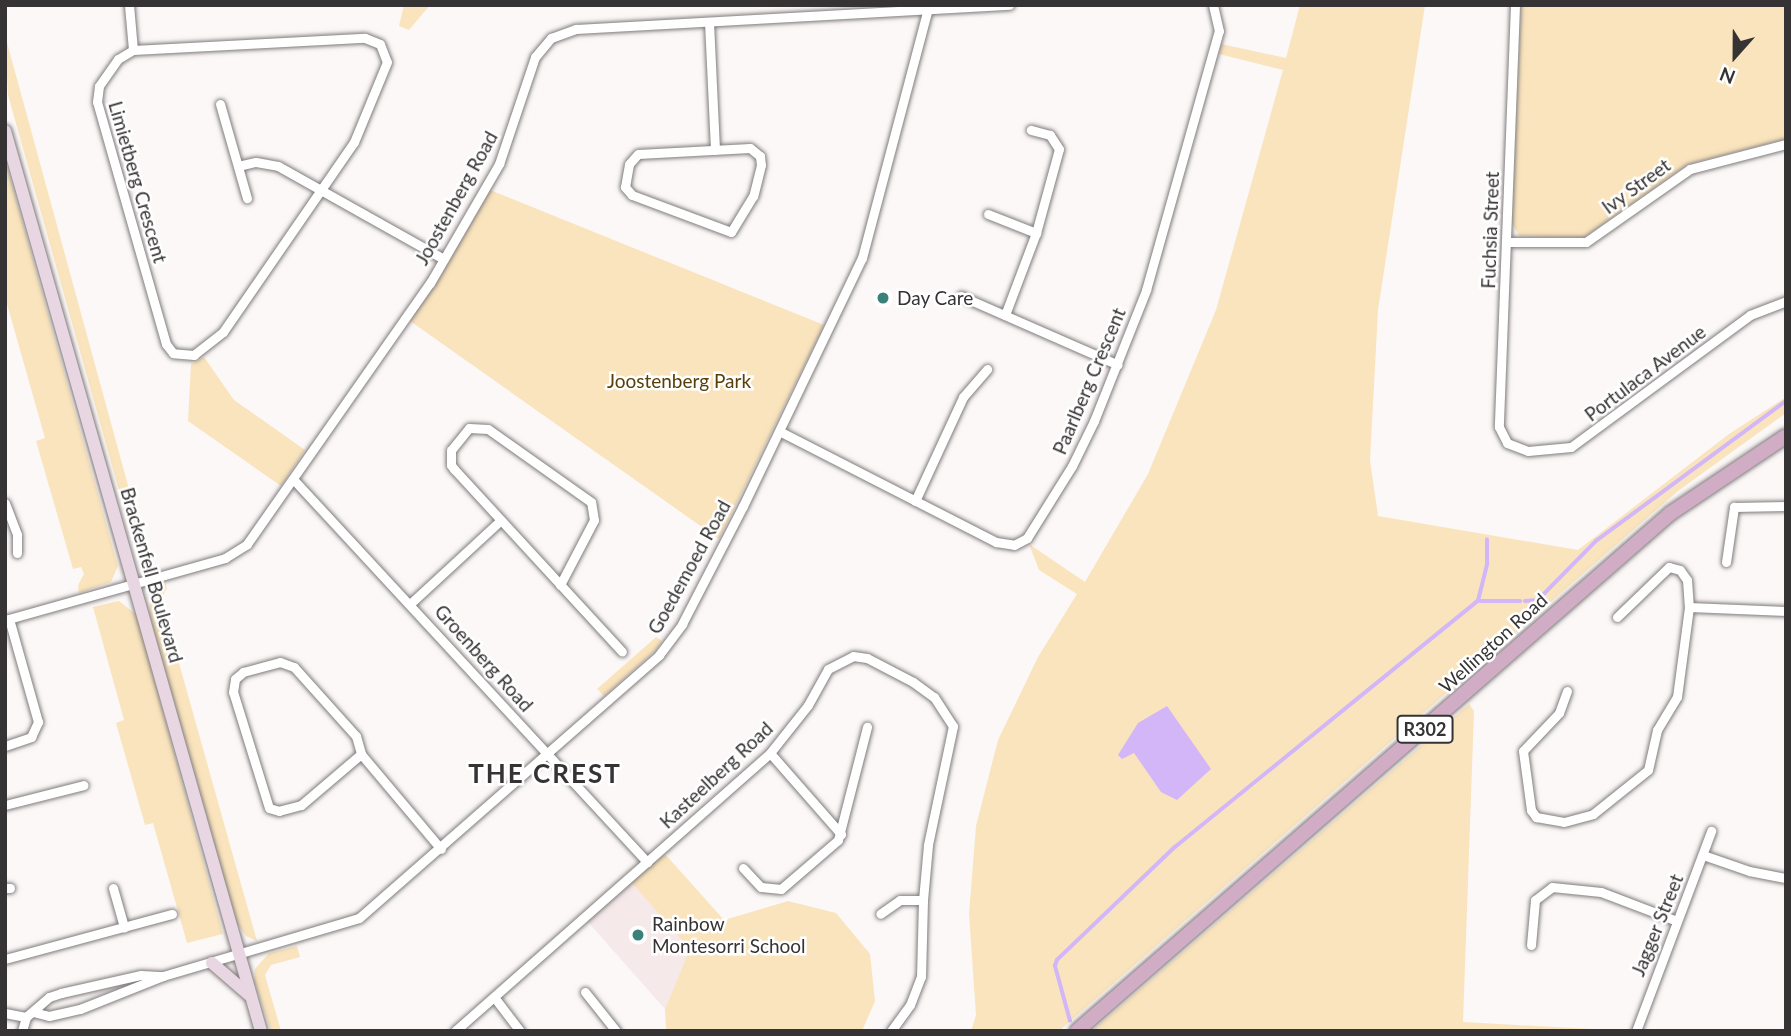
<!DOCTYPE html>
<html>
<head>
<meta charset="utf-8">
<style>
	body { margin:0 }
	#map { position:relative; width:1791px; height:1036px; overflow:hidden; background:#fcf8f8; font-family:Lato,sans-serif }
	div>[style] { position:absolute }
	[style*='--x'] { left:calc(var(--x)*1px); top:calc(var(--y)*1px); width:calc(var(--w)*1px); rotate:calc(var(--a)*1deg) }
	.built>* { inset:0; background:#f6e9e9 }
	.green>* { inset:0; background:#f9e4bd }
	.water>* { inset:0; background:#d2b6f8 }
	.stream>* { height:3.5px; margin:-1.75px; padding:0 1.75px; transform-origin:1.75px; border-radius:1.75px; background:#d2b6f8 }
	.roads { filter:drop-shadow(0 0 2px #807c7c) drop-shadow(0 0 2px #807c7c) }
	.street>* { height:9px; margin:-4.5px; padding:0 4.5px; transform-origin:4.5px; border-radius:4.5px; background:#fff }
	.secondary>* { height:12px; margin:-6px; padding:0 6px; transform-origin:6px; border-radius:6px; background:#e8d6e2 }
	.primary>* { height:14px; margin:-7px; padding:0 7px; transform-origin:7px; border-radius:7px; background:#d0acc5 }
	.dots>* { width:19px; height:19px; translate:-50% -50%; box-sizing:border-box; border:4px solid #fff; border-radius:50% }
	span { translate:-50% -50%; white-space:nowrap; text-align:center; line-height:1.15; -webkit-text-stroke:5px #fff; paint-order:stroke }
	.shield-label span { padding:2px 5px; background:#fff; border:2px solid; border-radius:5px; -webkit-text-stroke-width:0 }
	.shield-label { font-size:18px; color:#353333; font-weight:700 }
	.street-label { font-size:19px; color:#353333 }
	.poi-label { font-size:19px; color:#353333 }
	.left { translate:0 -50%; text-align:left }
	.park-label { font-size:19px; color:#584008 }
	.district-label { font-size:26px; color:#353333; font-weight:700; letter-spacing:2px }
	.frame { position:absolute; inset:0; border:7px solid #353333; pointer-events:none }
	.north { position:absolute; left:1700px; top:21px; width:70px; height:70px; -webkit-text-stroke:5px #fff; paint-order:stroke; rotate:201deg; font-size:19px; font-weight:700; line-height:28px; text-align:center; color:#353333 }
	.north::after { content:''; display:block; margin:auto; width:24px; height:32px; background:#353333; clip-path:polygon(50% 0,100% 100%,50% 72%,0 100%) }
</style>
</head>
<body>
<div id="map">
	<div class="built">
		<i style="clip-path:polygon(631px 882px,691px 949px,665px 1009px,587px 921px)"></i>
	</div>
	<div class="green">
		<i style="clip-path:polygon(404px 5px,430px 5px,409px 30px,399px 26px)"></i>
		<i style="clip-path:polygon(1300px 5px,1425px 5px,1378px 310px,1370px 460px,1378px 516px,1578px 550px,1729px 434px,1786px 397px,1786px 413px,1678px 491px,1059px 1031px,971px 1031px,976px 1015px,969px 914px,976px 826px,998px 740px,1038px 657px,1077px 594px,1039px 570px,1029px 544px,1085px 582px,1148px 474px,1216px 310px,1283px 70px,1219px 54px,1221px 44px,1286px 58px)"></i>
		<i style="clip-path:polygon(1521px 5px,1786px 5px,1786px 139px,1688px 164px,1583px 238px,1519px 236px,1512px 223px)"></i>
		<i style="clip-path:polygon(5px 35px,147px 555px,138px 558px,8px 95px)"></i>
		<i style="clip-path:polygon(5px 159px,118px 566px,111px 582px,79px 593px,78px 585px,84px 574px,81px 567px,73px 569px,36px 441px,45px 438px,5px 297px)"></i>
		<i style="clip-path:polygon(490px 190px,824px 325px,719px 539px,410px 321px)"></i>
		<i style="clip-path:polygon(204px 357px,234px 400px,305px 450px,281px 486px,188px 421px,191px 364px)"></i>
		<i style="clip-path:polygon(164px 580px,167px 588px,161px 599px,257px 941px,246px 936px,236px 922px,149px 613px,151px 593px)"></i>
		<i style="clip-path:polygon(119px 601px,137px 615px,223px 934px,187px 943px,153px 823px,145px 825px,116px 723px,124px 720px,93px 607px)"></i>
		<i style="clip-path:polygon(656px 637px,662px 641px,656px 650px,604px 696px,597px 689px)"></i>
		<i style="clip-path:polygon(1469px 704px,1474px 711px,1463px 1022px,1629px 1031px,1092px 1031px)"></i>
		<i style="clip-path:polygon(664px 853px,724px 920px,788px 901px,836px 913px,870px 954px,875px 1001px,862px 1031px,666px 1031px,665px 1009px,690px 949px,631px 882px)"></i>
		<i style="clip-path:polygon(297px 946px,300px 957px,271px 965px,265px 975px,281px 1031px,271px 1031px,254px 981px,255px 969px,269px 953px)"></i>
	</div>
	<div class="water">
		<i style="clip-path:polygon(1167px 706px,1211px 769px,1177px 800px,1161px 792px,1134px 753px,1122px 759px,1118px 755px,1138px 723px)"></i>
	</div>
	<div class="stream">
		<i style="--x:1480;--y:601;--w:40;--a:0"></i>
		<i style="--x:1525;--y:601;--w:13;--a:-4"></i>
		<i style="--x:1538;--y:600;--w:83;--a:-45.5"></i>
		<i style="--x:1596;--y:541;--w:236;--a:-36.4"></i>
		<i style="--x:1070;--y:1021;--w:57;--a:-105.3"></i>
		<i style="--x:1055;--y:966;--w:6;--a:-72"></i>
		<i style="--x:1057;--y:960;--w:163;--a:-43.8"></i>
		<i style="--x:1175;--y:847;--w:390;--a:-39.1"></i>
		<i style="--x:1478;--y:601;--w:38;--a:-76"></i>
		<i style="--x:1487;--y:564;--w:24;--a:-90"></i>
	</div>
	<div class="roads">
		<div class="street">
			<i style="--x:129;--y:5;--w:45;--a:84.9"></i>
			<i style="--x:1515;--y:5;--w:422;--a:92.2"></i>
			<i style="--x:1499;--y:427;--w:18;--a:63"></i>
			<i style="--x:1507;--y:443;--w:22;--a:21"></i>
			<i style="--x:1528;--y:451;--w:43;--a:-5.3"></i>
			<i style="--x:1571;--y:447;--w:222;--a:-36.4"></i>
			<i style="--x:1750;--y:315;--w:39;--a:-21"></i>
			<i style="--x:709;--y:22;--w:128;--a:87.3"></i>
			<i style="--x:365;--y:38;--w:16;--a:22"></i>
			<i style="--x:380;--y:44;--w:19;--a:69"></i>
			<i style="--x:387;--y:62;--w:87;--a:112.4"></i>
			<i style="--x:354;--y:142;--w:231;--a:124.6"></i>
			<i style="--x:223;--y:332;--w:37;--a:142"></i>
			<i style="--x:194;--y:355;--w:21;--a:-175"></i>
			<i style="--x:173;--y:353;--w:11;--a:-128"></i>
			<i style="--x:166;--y:344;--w:252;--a:-105.9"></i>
			<i style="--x:97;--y:102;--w:16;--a:-83"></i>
			<i style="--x:99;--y:86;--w:33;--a:-55"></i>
			<i style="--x:118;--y:59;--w:17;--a:-31"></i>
			<i style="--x:133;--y:50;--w:232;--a:-3"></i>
			<i style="--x:220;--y:104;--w:98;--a:74"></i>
			<i style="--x:750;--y:148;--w:13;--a:39"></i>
			<i style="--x:760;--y:156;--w:9;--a:84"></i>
			<i style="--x:761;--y:165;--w:32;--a:104"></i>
			<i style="--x:753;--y:196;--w:42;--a:121.4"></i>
			<i style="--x:731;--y:232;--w:106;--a:-159.5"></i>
			<i style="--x:632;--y:195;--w:11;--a:-131"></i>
			<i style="--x:625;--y:187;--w:23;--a:-80"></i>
			<i style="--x:629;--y:164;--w:13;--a:-48"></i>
			<i style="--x:638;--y:154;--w:112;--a:-3.1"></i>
			<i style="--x:238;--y:166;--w:18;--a:-13"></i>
			<i style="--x:256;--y:162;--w:22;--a:10"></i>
			<i style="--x:278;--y:166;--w:190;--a:29.3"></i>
			<i style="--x:988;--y:214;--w:52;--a:21.6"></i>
			<i style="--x:1507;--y:242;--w:79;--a:0"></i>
			<i style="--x:1586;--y:242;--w:127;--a:-35.1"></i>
			<i style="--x:1690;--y:169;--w:99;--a:-14.6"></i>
			<i style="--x:961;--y:296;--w:171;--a:23.7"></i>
			<i style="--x:1005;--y:315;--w:88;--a:-69.3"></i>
			<i style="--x:1036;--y:233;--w:87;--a:-74.7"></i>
			<i style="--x:1059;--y:149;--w:17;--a:-123"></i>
			<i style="--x:1050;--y:135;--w:20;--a:-165"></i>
			<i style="--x:781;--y:432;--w:242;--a:27.1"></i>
			<i style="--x:996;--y:542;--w:18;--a:9"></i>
			<i style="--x:1014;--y:545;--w:15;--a:-28"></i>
			<i style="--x:1027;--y:538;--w:85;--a:-58"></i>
			<i style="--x:1072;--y:466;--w:50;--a:-63.9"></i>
			<i style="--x:1094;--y:421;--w:141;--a:-68.3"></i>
			<i style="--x:1146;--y:290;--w:269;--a:-74.3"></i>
			<i style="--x:1219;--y:31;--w:27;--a:-103"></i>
			<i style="--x:293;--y:479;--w:522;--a:47.25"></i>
			<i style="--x:915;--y:501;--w:115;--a:-65.2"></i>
			<i style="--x:963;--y:397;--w:37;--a:-49"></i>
			<i style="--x:5;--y:503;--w:34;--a:69"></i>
			<i style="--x:17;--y:535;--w:18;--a:90"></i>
			<i style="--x:1726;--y:562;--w:56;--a:-81.7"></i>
			<i style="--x:1734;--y:507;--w:52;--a:-1.1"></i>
			<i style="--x:560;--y:585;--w:73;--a:-62.4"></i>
			<i style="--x:594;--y:520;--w:18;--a:-99"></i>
			<i style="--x:591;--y:502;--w:126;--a:-144.7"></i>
			<i style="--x:488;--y:429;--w:19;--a:-177"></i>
			<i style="--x:469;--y:428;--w:28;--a:129"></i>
			<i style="--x:451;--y:450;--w:15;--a:90"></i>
			<i style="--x:451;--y:465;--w:5;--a:53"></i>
			<i style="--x:454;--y:469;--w:248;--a:47.4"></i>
			<i style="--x:411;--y:603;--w:122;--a:-42.7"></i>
			<i style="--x:1617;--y:617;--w:72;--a:-43.9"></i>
			<i style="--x:1669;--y:567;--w:11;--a:15"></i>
			<i style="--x:1680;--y:570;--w:12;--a:55"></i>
			<i style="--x:1687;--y:580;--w:27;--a:86"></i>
			<i style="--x:5;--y:620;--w:229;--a:-15.7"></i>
			<i style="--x:225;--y:558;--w:26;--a:-32"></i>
			<i style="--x:247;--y:544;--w:319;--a:-55"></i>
			<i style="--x:430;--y:283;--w:138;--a:-59.9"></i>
			<i style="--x:499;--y:164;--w:113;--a:-71.4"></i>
			<i style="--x:535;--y:57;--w:25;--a:-50"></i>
			<i style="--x:551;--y:38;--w:27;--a:-20"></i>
			<i style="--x:576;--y:29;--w:434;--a:-3.2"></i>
			<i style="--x:1567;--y:691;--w:23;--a:110"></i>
			<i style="--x:1559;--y:713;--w:52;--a:133.5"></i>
			<i style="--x:1523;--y:751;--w:60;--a:82.3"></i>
			<i style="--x:1531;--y:810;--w:9;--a:54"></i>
			<i style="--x:1536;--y:817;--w:28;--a:10"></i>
			<i style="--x:1564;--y:822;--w:30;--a:-15"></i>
			<i style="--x:1593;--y:814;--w:70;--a:-38.7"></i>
			<i style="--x:1648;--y:770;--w:41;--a:-77.3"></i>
			<i style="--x:1657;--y:730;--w:39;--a:-59"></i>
			<i style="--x:1677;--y:697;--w:91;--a:-82.4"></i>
			<i style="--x:1689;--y:607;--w:97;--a:2.4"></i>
			<i style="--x:5;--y:746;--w:28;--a:-19"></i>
			<i style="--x:31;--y:737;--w:17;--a:-65"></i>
			<i style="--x:38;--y:722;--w:107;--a:-105.7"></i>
			<i style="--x:770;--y:753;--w:108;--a:48.8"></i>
			<i style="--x:361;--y:754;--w:79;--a:139.6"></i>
			<i style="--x:301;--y:805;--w:23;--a:165"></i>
			<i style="--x:279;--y:811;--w:10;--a:-163"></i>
			<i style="--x:269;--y:808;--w:121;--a:-107.2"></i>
			<i style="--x:233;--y:692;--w:13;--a:-81"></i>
			<i style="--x:235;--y:679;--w:11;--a:-41"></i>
			<i style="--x:243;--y:672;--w:38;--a:-15"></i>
			<i style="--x:280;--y:662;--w:15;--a:20"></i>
			<i style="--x:294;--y:667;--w:93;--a:48.1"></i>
			<i style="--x:356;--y:736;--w:19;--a:74"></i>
			<i style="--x:361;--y:754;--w:124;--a:49.9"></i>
			<i style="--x:5;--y:805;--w:81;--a:-14.2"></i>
			<i style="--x:1703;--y:855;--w:49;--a:19.2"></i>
			<i style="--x:1749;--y:871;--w:38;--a:11"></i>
			<i style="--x:743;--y:868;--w:26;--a:47"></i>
			<i style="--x:761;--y:887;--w:20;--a:6"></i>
			<i style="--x:781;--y:889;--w:75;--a:-40.7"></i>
			<i style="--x:838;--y:840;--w:117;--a:-75.6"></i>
			<i style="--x:5;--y:888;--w:5;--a:0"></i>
			<i style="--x:113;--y:888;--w:41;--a:74.2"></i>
			<i style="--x:1531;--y:945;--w:45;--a:-84.9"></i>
			<i style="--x:1535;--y:900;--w:21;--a:-37"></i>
			<i style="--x:1552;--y:887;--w:49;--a:5.8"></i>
			<i style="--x:1601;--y:892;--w:81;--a:20.9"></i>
			<i style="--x:5;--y:959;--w:173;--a:-15.1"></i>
			<i style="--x:585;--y:992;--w:50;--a:51.5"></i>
			<i style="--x:494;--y:997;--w:43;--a:52.6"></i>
			<i style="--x:33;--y:1012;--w:16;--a:14"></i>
			<i style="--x:49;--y:1016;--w:32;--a:-13"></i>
			<i style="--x:80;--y:1009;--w:89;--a:-21.7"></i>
			<i style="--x:163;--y:976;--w:204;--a:-16.5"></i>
			<i style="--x:359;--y:918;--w:399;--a:-41.2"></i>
			<i style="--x:659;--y:655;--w:39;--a:-53"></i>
			<i style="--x:682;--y:624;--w:133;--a:-62.7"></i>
			<i style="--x:743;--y:506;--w:275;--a:-64.4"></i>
			<i style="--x:862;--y:258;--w:262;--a:-75.2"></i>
			<i style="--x:5;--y:1013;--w:21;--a:11"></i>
			<i style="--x:26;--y:1017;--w:30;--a:-41"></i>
			<i style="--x:49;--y:997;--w:13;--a:-18"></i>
			<i style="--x:61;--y:993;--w:82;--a:-12.7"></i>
			<i style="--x:141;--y:975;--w:22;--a:3"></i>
			<i style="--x:22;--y:1031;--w:15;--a:-74"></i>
			<i style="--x:455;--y:1031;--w:420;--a:-41.4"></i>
			<i style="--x:770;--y:753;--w:61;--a:-51.6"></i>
			<i style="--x:808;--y:705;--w:41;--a:-60.9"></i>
			<i style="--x:828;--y:669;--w:28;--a:-27"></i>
			<i style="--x:853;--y:656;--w:14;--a:8"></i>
			<i style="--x:867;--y:658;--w:52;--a:27.6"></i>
			<i style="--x:913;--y:682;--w:26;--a:36"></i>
			<i style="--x:934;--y:697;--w:35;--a:57"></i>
			<i style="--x:953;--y:726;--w:122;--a:101.9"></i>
			<i style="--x:928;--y:845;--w:55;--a:95.2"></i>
			<i style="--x:923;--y:900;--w:23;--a:180"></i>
			<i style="--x:900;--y:900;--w:24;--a:145"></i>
			<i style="--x:891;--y:1031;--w:32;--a:-54"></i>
			<i style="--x:910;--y:1005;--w:30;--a:-69"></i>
			<i style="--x:921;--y:977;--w:77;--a:-88.5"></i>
			<i style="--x:1636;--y:1031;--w:214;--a:-69.4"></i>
		</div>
		<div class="secondary">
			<i style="--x:5;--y:131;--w:936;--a:74.12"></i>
			<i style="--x:212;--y:963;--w:49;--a:40.9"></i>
		</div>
		<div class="primary">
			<i style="--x:1077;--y:1031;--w:788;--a:-41.09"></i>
			<i style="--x:1671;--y:513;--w:138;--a:-33.8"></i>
		</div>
	</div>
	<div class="dots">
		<i style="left:883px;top:298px;background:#3b817a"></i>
		<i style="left:638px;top:935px;background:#3b817a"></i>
	</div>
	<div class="shield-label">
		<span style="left:1425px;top:729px">R302</span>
	</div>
	<div class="street-label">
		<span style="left:138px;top:182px;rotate:74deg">Limietberg Crescent</span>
		<span style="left:1636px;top:186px;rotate:-36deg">Ivy Street</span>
		<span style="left:456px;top:198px;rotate:-61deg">Joostenberg Road</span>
		<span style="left:1490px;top:230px;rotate:-88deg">Fuchsia Street</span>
		<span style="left:1645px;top:373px;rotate:-37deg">Portulaca Avenue</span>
		<span style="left:1089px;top:381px;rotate:-67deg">Paarlberg Crescent</span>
		<span style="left:689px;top:567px;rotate:-61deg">Goedemoed Road</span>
		<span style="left:152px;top:575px;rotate:74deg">Brackenfell Boulevard</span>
		<span style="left:1493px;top:643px;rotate:-42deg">Wellington Road</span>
		<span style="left:484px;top:658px;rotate:48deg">Groenberg Road</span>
		<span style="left:716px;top:775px;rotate:-43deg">Kasteelberg Road</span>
		<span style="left:1657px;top:925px;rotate:-68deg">Jagger Street</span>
	</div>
	<div class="poi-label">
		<span class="left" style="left:897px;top:298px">Day Care</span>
		<span class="left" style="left:652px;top:935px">Rainbow<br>Montesorri School</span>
	</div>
	<div class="park-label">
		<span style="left:679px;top:381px">Joostenberg Park</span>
	</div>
	<div class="district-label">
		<span style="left:545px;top:774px">THE CREST</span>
	</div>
	<div class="frame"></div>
	<div class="north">N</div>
</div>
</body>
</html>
